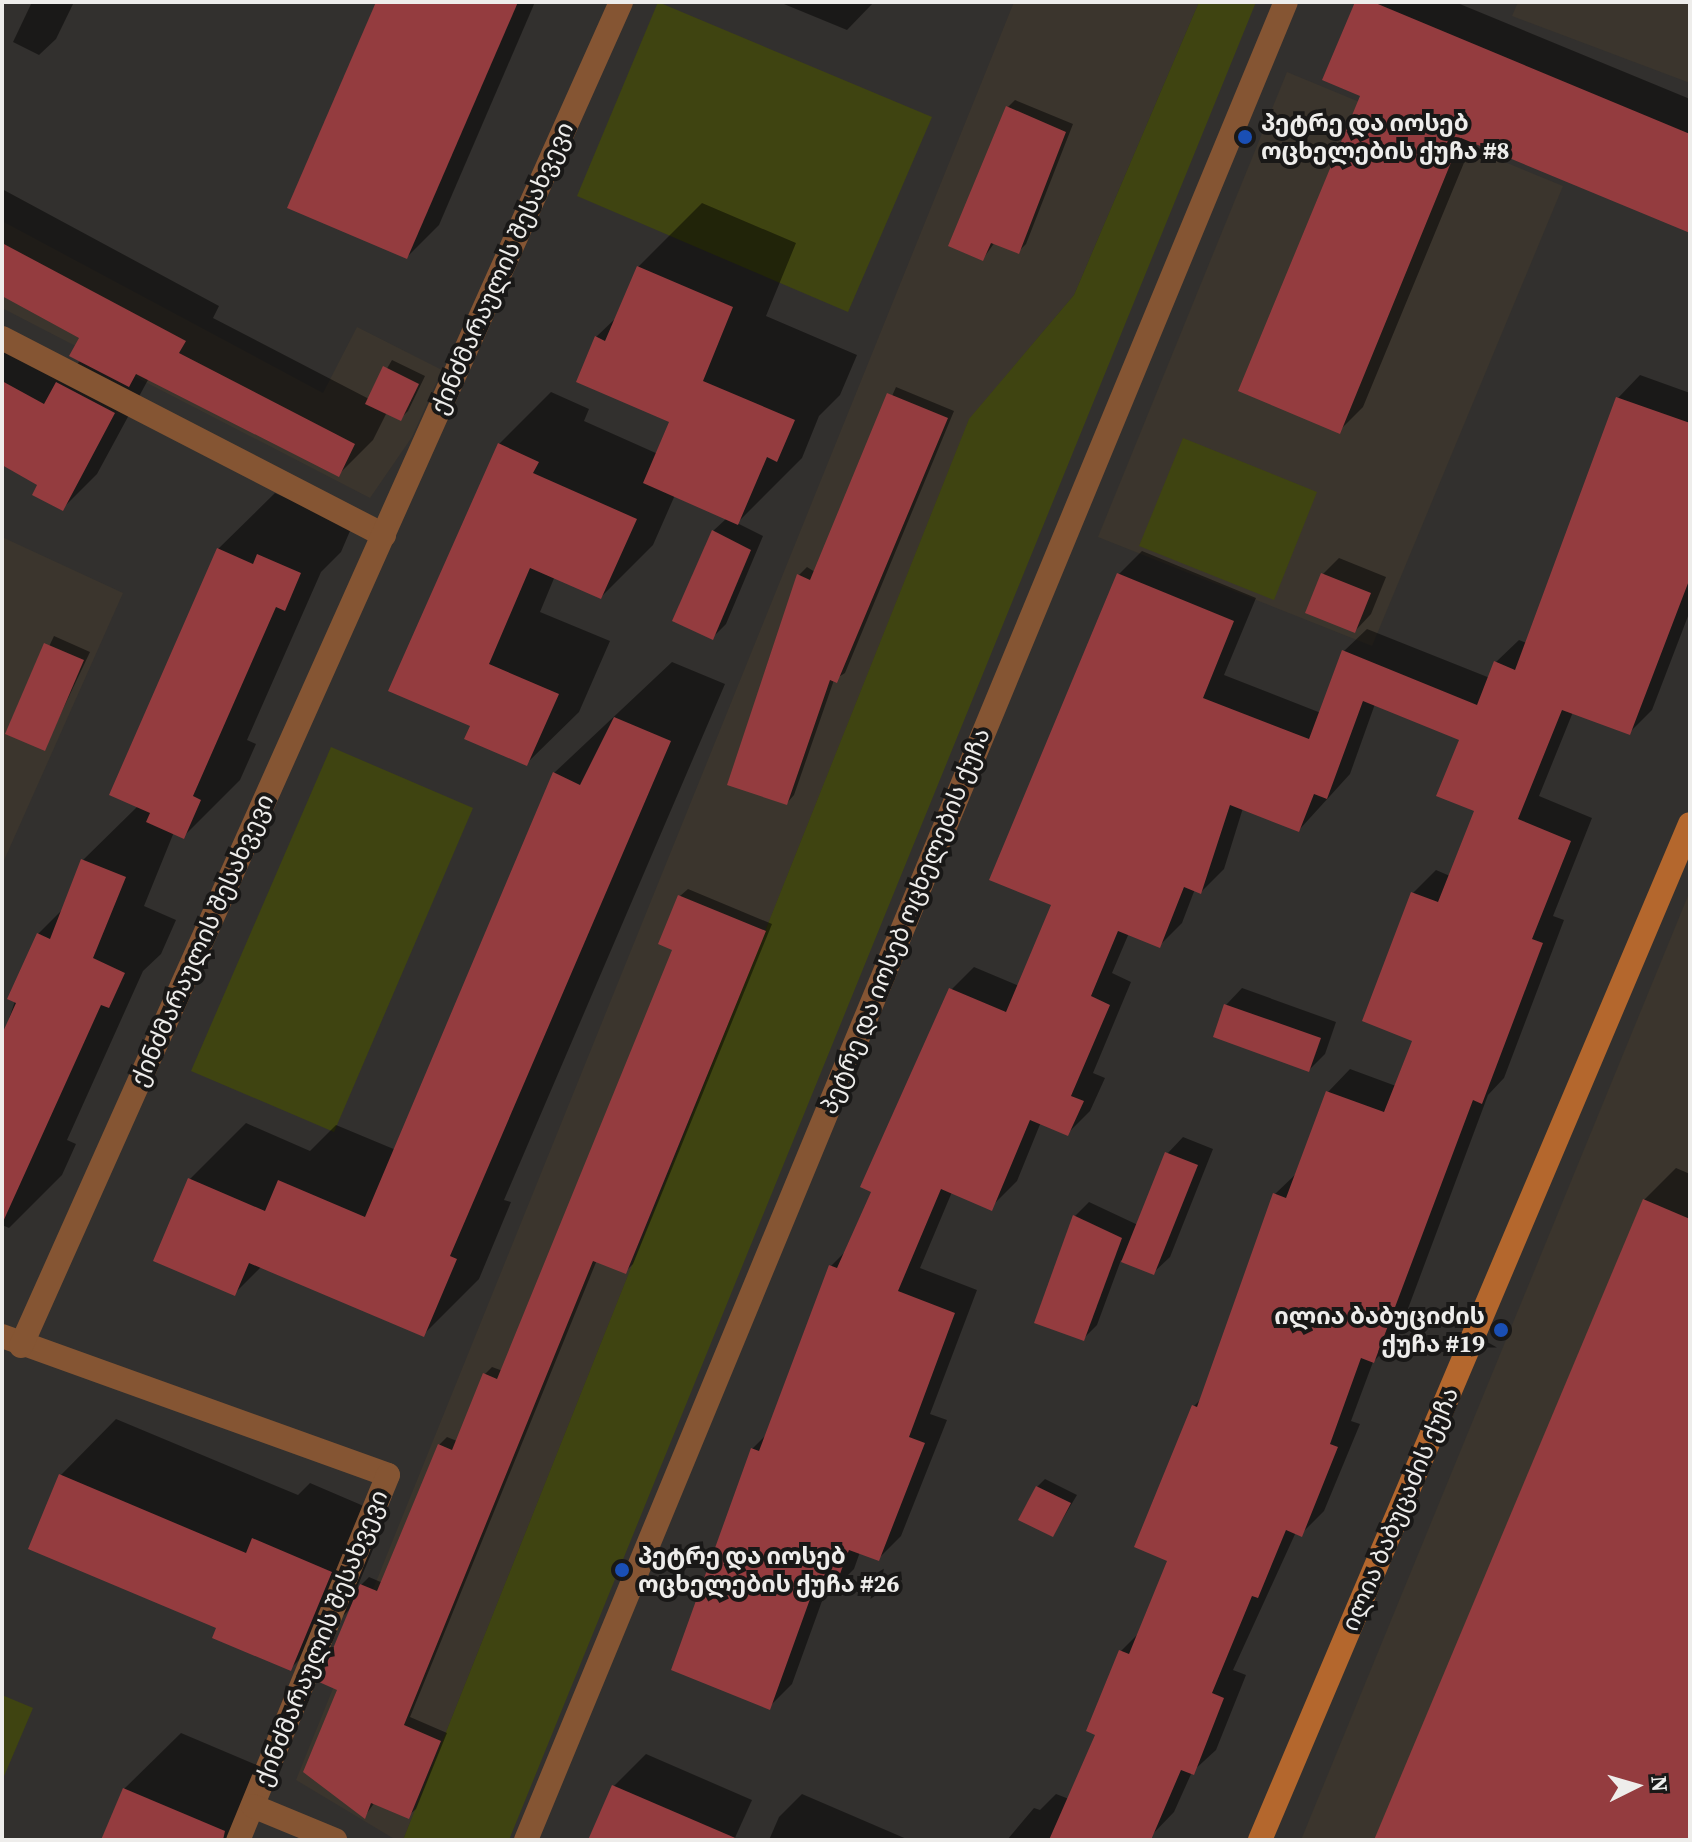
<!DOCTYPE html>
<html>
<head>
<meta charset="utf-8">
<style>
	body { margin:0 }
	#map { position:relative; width:1692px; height:1842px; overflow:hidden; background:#32302e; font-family:"Source Serif 4","Noto Sans Georgian",serif }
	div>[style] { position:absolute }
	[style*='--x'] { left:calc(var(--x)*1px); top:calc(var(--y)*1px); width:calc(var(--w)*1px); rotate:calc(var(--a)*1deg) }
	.built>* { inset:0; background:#3b352d }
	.green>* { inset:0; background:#3f4411 }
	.shadow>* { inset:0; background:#0007 }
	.building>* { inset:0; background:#943c3f }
	.street>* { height:24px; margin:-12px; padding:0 12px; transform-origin:12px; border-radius:12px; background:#855533 }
	.secondary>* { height:24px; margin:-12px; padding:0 12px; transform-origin:12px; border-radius:12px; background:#b4672d }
	.dots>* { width:22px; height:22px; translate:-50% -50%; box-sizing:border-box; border:4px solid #191817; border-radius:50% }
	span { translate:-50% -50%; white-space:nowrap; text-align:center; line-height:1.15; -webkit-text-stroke:8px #191817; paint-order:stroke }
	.poi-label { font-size:24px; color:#eeedeb; font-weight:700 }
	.left { translate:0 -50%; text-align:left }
	.right { translate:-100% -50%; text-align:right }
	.street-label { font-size:24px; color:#eeedeb }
	.frame { position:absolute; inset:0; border:4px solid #eeedeb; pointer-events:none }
	.north { position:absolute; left:1596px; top:1746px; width:80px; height:80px; -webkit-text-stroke:6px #191817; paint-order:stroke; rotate:85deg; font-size:22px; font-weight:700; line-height:32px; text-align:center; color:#eeedeb }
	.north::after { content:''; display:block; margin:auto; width:28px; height:36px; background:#eeedeb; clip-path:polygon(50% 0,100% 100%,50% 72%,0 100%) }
</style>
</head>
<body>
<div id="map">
	<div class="built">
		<i style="clip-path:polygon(1014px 2px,1199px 2px,1074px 295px,969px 420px,403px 1840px,396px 1840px,296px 1780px)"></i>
		<i style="clip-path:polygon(1518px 2px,1690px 2px,1690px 83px,1512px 16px)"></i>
		<i style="clip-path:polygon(1287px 72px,1563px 186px,1372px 646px,1098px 537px)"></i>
		<i style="clip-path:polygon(2px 221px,323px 393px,357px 327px,442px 370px,412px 437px,370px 498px,2px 308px)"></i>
		<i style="clip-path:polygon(2px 537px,123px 593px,2px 865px)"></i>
		<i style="clip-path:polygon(1690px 891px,1690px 1840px,1301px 1840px)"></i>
	</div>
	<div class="green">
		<i style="clip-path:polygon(658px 2px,932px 117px,848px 312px,577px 196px)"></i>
		<i style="clip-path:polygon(1199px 2px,1256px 2px,509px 1840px,403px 1840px,969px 419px,1074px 295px)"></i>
		<i style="clip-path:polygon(1183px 438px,1317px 492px,1274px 600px,1139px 546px)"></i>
		<i style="clip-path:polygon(331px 747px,473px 808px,334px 1132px,191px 1071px)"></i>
		<i style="clip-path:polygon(2px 1695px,33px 1708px,2px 1781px)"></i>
	</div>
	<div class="shadow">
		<i style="clip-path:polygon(32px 2px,74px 2px,56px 39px,39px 55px,13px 42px)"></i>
		<i style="clip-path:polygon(378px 2px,535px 2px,439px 225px,407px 257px)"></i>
		<i style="clip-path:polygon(779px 2px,874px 2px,847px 30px)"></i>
		<i style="clip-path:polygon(1357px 2px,1455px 2px,1690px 99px,1690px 231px,1473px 141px,1363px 407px,1339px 431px,1363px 95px)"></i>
		<i style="clip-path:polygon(1015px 100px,1073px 124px,1026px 244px,1018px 252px,995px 242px,983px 259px,1007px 108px)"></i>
		<i style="clip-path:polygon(2px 189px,219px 306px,213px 318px,369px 399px,392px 360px,425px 376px,408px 411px,400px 419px,387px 412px,373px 440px,338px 475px,149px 378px,97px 474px,62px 509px,40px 484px,2px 463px,2px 327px,74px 367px,81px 360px,81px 337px,2px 294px)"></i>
		<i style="clip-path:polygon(702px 203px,796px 243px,766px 316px,857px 355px,840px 395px,819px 416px,802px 458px,737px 523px,763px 536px,726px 624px,713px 637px,713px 531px,727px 518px,675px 495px,653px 545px,601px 597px,555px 576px,540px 612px,610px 641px,579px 712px,527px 763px,473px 725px,499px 444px,551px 392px,589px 409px,584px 421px,658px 454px,672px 421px,596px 337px,618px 316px,638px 267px)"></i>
		<i style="clip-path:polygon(1640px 375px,1690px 393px,1690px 611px,1652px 710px,1629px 733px,1573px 712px,1539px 796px,1592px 818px,1553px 916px,1564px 920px,1504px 1078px,1488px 1095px,1397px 1338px,1373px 1362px,1351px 1421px,1360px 1424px,1324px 1511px,1301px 1534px,1296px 1532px,1233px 1670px,1246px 1675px,1216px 1750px,1192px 1772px,1174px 1812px,1147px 1840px,1007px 1840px,1034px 1808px,1040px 1810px,1056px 1794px,1069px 1799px,1098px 1734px,1121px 1651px,1141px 1631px,1170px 1559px,1194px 1406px,1203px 1397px,1275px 1194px,1298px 1172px,1328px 1092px,1350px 1069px,1396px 1086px,1414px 1039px,1413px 893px,1436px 870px,1450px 876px,1476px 810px,1461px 739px,1375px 704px,1350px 774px,1299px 830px,1243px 808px,1224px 869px,1201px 892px,1195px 889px,1182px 923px,1159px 946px,1129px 933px,1112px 973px,1131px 982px,1093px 1073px,1105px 1078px,1090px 1111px,1067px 1134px,1041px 1122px,1017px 1181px,994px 1204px,952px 1192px,920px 1268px,977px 1290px,930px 1414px,947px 1420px,901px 1536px,878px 1559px,860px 1552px,854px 1569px,831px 1592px,826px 1590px,792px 1684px,769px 1707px,752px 1449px,768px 1433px,831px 1266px,848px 1249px,873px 1191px,951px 990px,974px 967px,1019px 986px,1053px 903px,1119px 574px,1142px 551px,1256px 598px,1224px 675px,1321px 713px,1344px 651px,1367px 629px,1490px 678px,1496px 662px,1519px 640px,1527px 643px,1618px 398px)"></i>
		<i style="clip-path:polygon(896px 387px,954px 411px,845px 673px,834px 680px,794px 795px,787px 803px,730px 783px,799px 575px,807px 567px,815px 572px)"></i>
		<i style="clip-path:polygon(275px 493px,307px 507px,356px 517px,341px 552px,321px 572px,247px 740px,256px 744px,240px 780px,184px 836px,174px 832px,144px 906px,176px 920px,161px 954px,143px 971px,67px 1140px,76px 1144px,62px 1175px,9px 1228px,2px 1225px,2px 1039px,38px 934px,64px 908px,83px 860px,138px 806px,218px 549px)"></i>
		<i style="clip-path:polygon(1339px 558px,1386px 577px,1371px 614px,1355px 631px,1323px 574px)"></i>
		<i style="clip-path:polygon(54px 636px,90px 652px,44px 749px,8px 733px)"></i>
		<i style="clip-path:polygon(672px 662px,725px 684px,504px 1200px,511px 1202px,479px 1279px,423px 1335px,262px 1266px,234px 1294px,190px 1179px,246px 1123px,310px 1151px,336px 1125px,396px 1150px,554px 773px)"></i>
		<i style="clip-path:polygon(688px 889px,772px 924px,633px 1264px,625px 1272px,597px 1260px,410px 1717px,447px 1733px,416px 1809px,408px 1816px,375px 1802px,365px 1816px,340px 1689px,352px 1607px,291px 1668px,219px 1627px,60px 1476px,116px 1419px,298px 1495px,310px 1483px,387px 1516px,356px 1590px,369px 1577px,383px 1583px,439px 1445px,447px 1437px,457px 1441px,485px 1374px,492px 1367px,503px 1371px,675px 948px,680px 896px)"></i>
		<i style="clip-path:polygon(1242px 988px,1336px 1022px,1325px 1054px,1309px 1070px,1215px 1036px,1226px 1005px)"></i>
		<i style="clip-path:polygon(1183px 1137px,1213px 1149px,1170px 1257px,1153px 1273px,1121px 1260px,1097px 1325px,1083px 1339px,1075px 1216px,1089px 1202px,1138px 1225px,1167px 1154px)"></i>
		<i style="clip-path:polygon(1676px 1168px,1690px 1174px,1690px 1840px,1376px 1840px,1644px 1200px)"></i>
		<i style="clip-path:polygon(1045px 1479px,1077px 1495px,1053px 1535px,1037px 1487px)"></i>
		<i style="clip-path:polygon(181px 1733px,264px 1768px,228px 1840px,103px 1840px,124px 1789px)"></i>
		<i style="clip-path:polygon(646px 1754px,752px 1800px,734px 1840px,590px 1840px,614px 1786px)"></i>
		<i style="clip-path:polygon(802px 1794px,909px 1840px,769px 1840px,779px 1817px)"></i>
	</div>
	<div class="building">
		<i style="clip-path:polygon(376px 2px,518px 2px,407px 259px,287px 208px)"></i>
		<i style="clip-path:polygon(1355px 2px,1373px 2px,1690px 134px,1690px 233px,1461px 138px,1340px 434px,1238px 391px,1360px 96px,1322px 80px)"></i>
		<i style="clip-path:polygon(1006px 106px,1066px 132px,1019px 254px,991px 243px,983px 261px,948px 246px)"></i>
		<i style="clip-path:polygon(2px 243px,186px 341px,179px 353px,355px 444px,339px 477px,136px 374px,129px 387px,69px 356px,79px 338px,2px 296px)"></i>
		<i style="clip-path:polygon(637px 266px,733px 307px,703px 381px,795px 420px,777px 462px,767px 457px,738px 525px,643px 483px,669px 422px,576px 382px,595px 336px,605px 341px)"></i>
		<i style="clip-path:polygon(383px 366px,419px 384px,401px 421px,365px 404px)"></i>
		<i style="clip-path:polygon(2px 381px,44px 404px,56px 382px,115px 413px,63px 511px,32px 495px,37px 485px,2px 465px)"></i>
		<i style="clip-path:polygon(887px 393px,948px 418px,837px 683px,830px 680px,787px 805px,727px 785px,797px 574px,810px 580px)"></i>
		<i style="clip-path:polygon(1616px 397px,1690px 423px,1690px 578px,1630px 735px,1562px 710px,1518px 819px,1571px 841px,1532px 939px,1543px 943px,1482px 1104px,1473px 1100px,1374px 1363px,1361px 1358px,1330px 1444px,1338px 1447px,1302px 1537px,1286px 1530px,1258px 1598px,1252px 1596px,1212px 1693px,1224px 1698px,1194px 1775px,1181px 1770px,1151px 1840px,1049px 1840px,1095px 1735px,1086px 1731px,1119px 1650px,1129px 1654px,1167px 1561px,1134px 1547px,1192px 1405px,1197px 1407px,1273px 1193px,1286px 1198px,1326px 1091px,1384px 1112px,1412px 1041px,1362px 1021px,1411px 892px,1438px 902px,1474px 811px,1436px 796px,1459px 740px,1363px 701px,1327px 799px,1314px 794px,1299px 832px,1230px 805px,1201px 894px,1184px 887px,1160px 948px,1118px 931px,1091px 996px,1110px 1005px,1071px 1096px,1084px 1101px,1068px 1136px,1030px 1120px,992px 1211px,941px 1189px,898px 1291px,955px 1313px,909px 1437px,925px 1443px,879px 1561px,849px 1550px,832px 1595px,814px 1588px,770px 1710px,671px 1670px,751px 1448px,759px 1451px,829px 1265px,837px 1268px,871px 1192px,860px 1187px,949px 988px,1006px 1012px,1051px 905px,989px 880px,1117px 573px,1234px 621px,1203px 698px,1309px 739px,1342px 650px,1477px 705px,1494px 661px,1515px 670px)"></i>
		<i style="clip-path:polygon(498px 443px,539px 462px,533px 473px,637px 519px,601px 599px,530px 568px,489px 664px,559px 694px,527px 766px,464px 739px,470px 726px,388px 691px)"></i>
		<i style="clip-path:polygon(712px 530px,751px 550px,713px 640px,672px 621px)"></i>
		<i style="clip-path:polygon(217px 548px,253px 564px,257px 554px,301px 573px,285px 611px,276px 607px,193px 796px,201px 800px,184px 839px,146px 822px,150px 813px,109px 795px)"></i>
		<i style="clip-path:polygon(1321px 573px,1371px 593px,1355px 633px,1305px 613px)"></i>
		<i style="clip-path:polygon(44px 643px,84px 660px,45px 751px,5px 734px)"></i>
		<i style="clip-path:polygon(614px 717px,671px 741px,450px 1256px,457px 1259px,424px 1337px,249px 1263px,235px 1296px,153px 1261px,188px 1178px,265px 1211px,278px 1180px,365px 1217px,553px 772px,580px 785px)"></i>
		<i style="clip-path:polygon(81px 859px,126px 877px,93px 958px,125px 973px,109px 1008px,101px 1005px,2px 1224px,2px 1034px,16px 1003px,7px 999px,37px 933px,50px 939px)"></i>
		<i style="clip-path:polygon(678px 895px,766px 931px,626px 1274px,593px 1261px,404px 1725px,441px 1741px,409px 1819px,371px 1803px,365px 1819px,303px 1772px,337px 1690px,319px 1682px,360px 1584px,377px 1591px,438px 1444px,452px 1450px,483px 1373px,497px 1379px,672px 950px,658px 944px)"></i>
		<i style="clip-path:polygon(1224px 1004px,1321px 1038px,1309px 1072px,1213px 1037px)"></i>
		<i style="clip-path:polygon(1165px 1152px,1198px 1165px,1154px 1275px,1121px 1262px)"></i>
		<i style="clip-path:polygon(1643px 1199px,1690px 1219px,1690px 1840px,1374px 1840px)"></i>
		<i style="clip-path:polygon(1073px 1215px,1122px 1238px,1084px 1341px,1034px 1323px)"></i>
		<i style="clip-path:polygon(59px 1474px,246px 1553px,252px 1538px,332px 1572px,291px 1671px,212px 1638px,216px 1628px,28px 1549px)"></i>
		<i style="clip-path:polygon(1036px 1486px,1071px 1503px,1053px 1537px,1018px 1520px)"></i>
		<i style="clip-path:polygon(612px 1785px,740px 1840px,588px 1840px)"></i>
		<i style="clip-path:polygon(123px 1788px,225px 1831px,223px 1840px,101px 1840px)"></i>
	</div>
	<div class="street">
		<i style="--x:2;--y:338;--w:430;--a:27.3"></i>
		<i style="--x:2;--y:1336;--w:410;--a:19.8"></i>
		<i style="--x:388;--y:1475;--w:395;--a:112.3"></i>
		<i style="--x:21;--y:1346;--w:1472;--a:-65.94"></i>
		<i style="--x:253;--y:1806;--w:89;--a:22.5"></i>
		<i style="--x:526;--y:1840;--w:1989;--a:-67.54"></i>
	</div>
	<div class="secondary">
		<i style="--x:1260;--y:1840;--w:1103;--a:-67.06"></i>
	</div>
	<div class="dots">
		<i style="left:1245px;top:137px;background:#1a4fb4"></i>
		<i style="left:1501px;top:1330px;background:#1a4fb4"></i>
		<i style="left:622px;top:1570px;background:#1a4fb4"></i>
	</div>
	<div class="poi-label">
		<span class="left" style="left:1261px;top:137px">პეტრე და იოსებ<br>ოცხელების ქუჩა #8</span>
		<span class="right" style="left:1485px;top:1330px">ილია ბაბუციძის<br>ქუჩა #19</span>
		<span class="left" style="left:638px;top:1570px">პეტრე და იოსებ<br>ოცხელების ქუჩა #26</span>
	</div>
	<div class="street-label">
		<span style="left:502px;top:268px;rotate:-66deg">ქინძმარაულის შესახვევი</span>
		<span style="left:905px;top:921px;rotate:-68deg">პეტრე და იოსებ ოცხელების ქუჩა</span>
		<span style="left:202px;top:940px;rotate:-66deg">ქინძმარაულის შესახვევი</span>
		<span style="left:1400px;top:1509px;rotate:-67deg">ილია ბაბუცაძის ქუჩა</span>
		<span style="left:321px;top:1638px;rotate:-68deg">ქინძმარაულის შესახვევი</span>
	</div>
	<div class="frame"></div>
	<div class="north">N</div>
</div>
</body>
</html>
